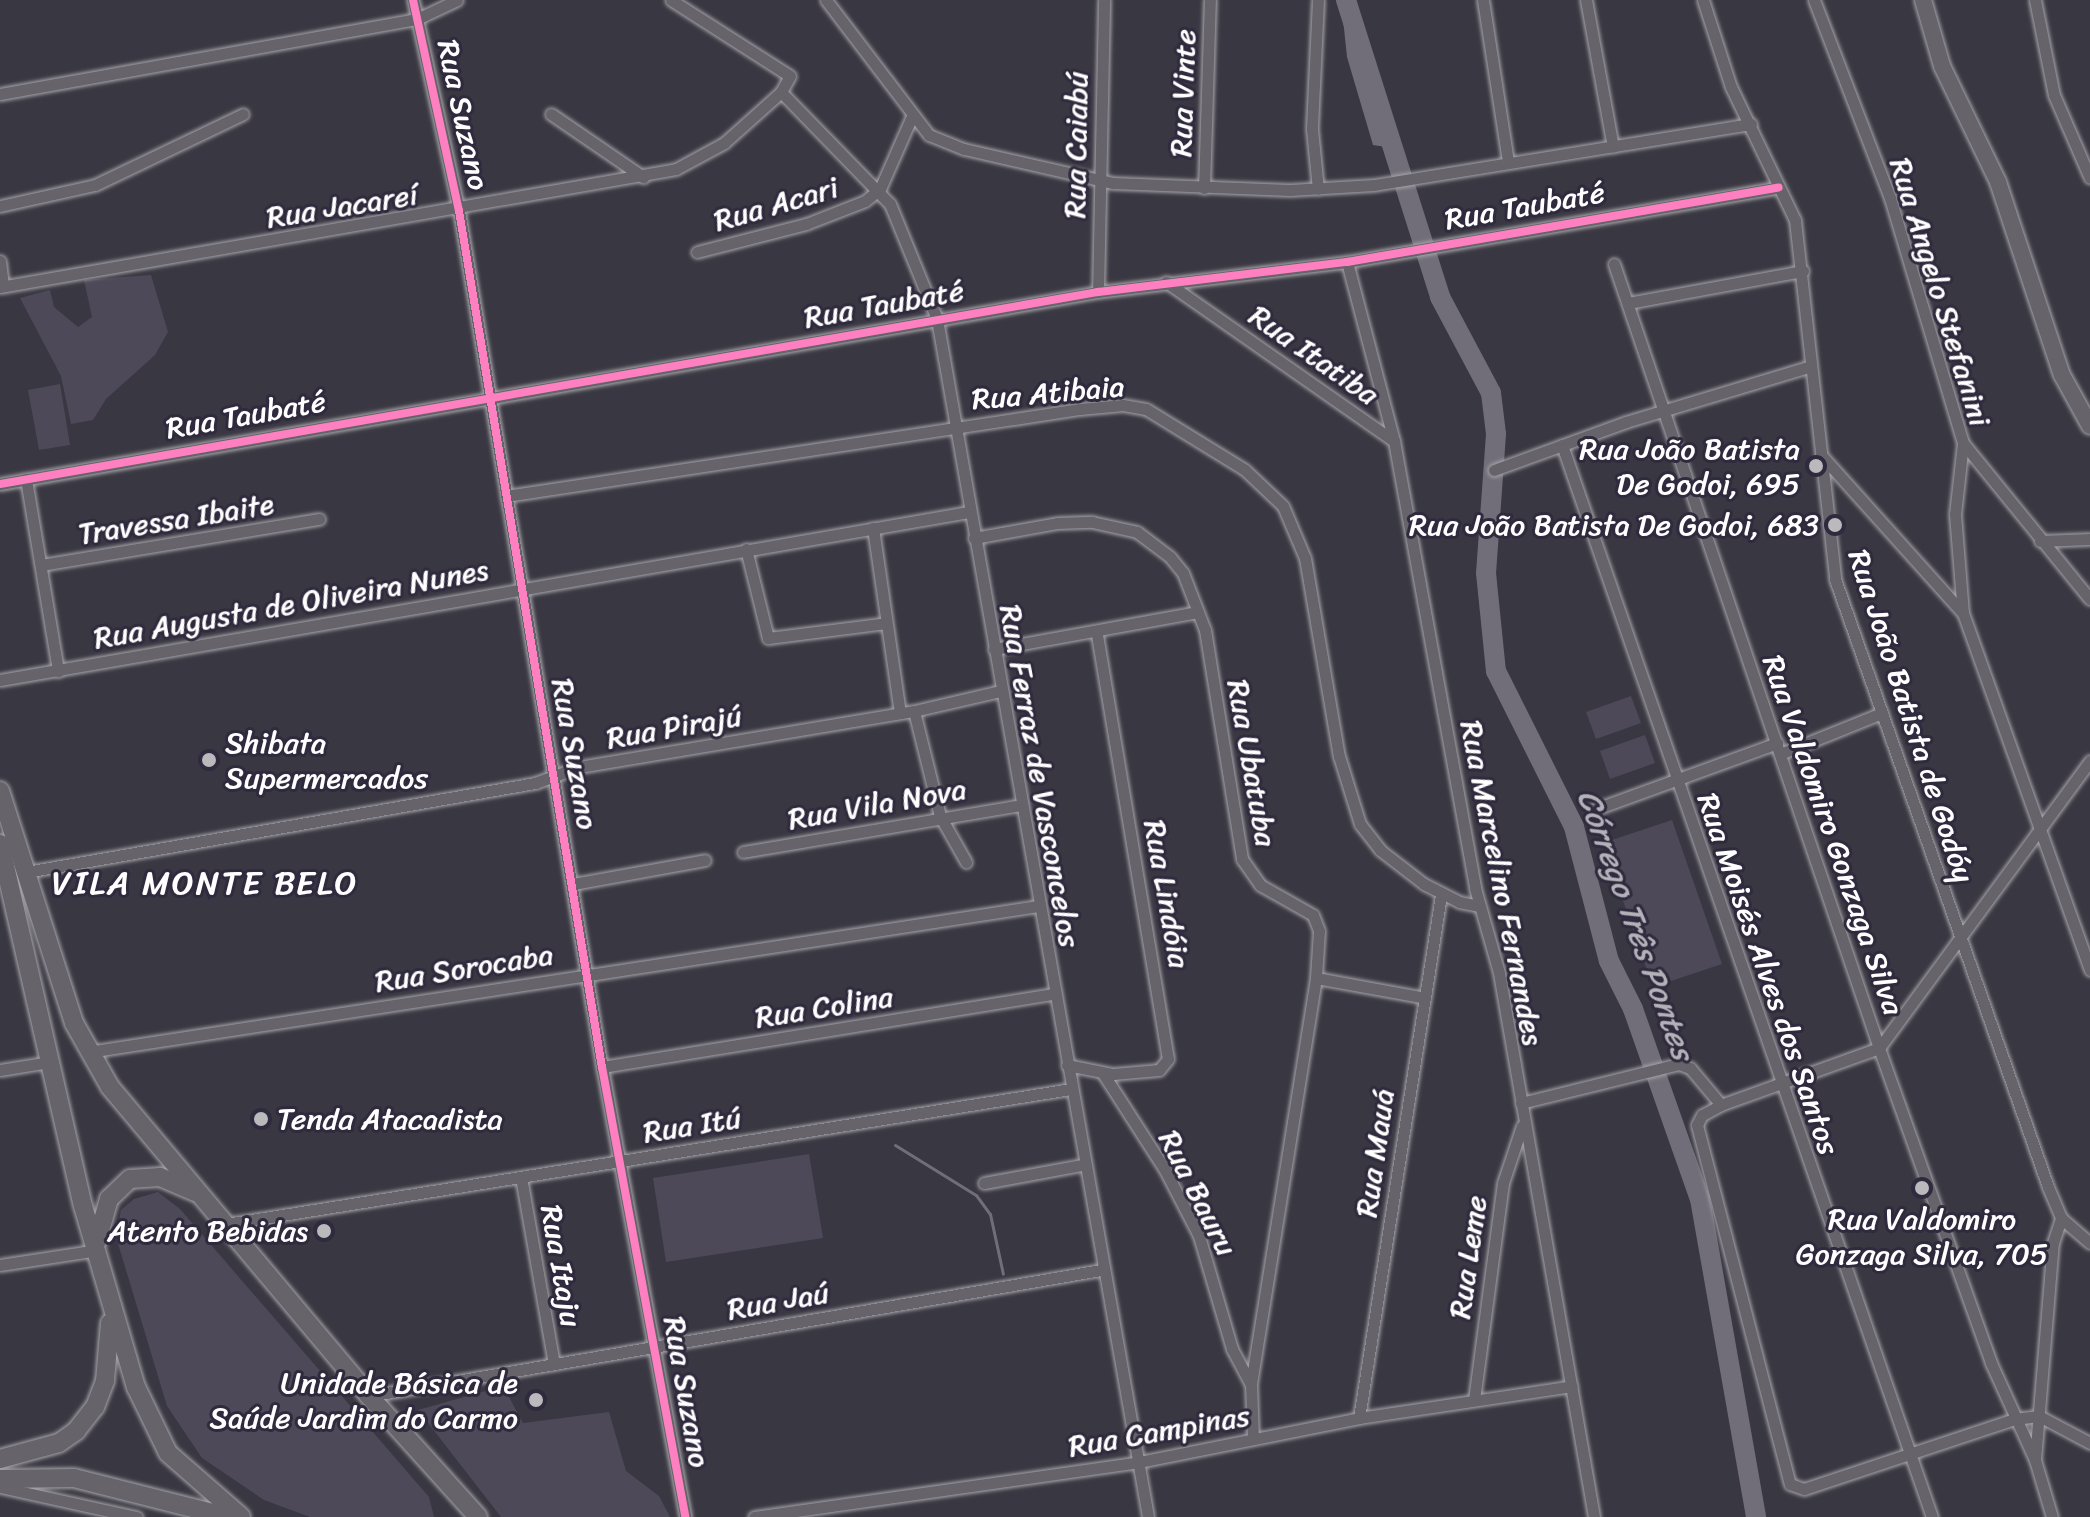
<!DOCTYPE html>
<html>
<head>
<meta charset="utf-8">
<style>
	body { margin:0 }
	#map { position:relative; width:2090px; height:1517px; overflow:hidden; background:#393741; font-family:Sriracha,sans-serif }
	div>[style] { position:absolute }
	[style*='--x'] { left:calc(var(--x)*1px); top:calc(var(--y)*1px); width:calc(var(--w)*1px); rotate:calc(var(--a)*1deg) }
	.green>* { inset:0; background:#4e4958 }
	.water>* { inset:0; background:#716e79 }
	.stream>* { height:3px; margin:-1.5px; padding:0 1.5px; transform-origin:1.5px; border-radius:1.5px; background:#716e79 }
	.river>* { height:20px; margin:-10px; padding:0 10px; transform-origin:10px; border-radius:10px; background:#716e79 }
	.roads { filter:drop-shadow(0 0 2px #a6a5aa) drop-shadow(0 0 2px #a6a5aa) }
	.street>* { height:11px; margin:-5.5px; padding:0 5.5px; transform-origin:5.5px; border-radius:5.5px; background:#66646a }
	.secondary>* { height:16px; margin:-8px; padding:0 8px; transform-origin:8px; border-radius:8px; background:#66646a }
	.primary>* { height:18px; margin:-9px; padding:0 9px; transform-origin:9px; border-radius:9px; background:#66646a }
	.cycleway>* { height:8px; margin:-4px; padding:0 4px; transform-origin:4px; border-radius:4px; background:#ff80c0 }
	.dots>* { width:22px; height:22px; translate:-50% -50%; box-sizing:border-box; border:4px solid #2f2a3d; border-radius:50% }
	span { translate:-50% -50%; white-space:nowrap; text-align:center; line-height:1.15; -webkit-text-stroke:6px #2f2a3d; paint-order:stroke }
	.street-label { font-size:30px; color:#fff }
	.poi-label { font-size:30px; color:#fff }
	.right { translate:-100% -50%; text-align:right }
	.left { translate:0 -50%; text-align:left }
	.water-label { font-size:32px; color:#b4b2b9; font-style:italic }
	.quarter-label { font-size:34px; color:#fff; letter-spacing:2px }
</style>
</head>
<body>
<div id="map">
	<div class="green">
		<i style="clip-path:polygon(151px 275px,168px 332px,155px 355px,106px 399px,93px 420px,71px 424px,61px 376px,20px 298px,50px 290px,54px 307px,78px 327px,92px 317px,84px 280px)"></i>
		<i style="clip-path:polygon(60px 384px,70px 445px,39px 450px,28px 390px)"></i>
		<i style="clip-path:polygon(1631px 696px,1641px 723px,1596px 739px,1586px 712px)"></i>
		<i style="clip-path:polygon(1645px 735px,1655px 763px,1610px 779px,1600px 751px)"></i>
		<i style="clip-path:polygon(1672px 820px,1722px 964px,1653px 987px,1603px 843px)"></i>
		<i style="clip-path:polygon(809px 1154px,823px 1238px,666px 1262px,653px 1178px)"></i>
		<i style="clip-path:polygon(158px 1192px,180px 1209px,429px 1497px,434px 1517px,310px 1517px,264px 1500px,202px 1458px,167px 1406px,116px 1237px,121px 1210px,134px 1199px)"></i>
		<i style="clip-path:polygon(503px 1386px,523px 1423px,609px 1412px,626px 1471px,659px 1496px,670px 1517px,501px 1517px,418px 1410px)"></i>
	</div>
	<div class="water">
		<i style="clip-path:polygon(1341px 0,1354px 57px,1386px 147px,1373px 145px,1347px 57px)"></i>
	</div>
	<div class="stream">
		<i style="--x:895;--y:1145;--w:95;--a:31.7"></i>
		<i style="--x:976;--y:1195;--w:24;--a:54"></i>
		<i style="--x:990;--y:1214;--w:61;--a:77.8"></i>
	</div>
	<div class="river">
		<i style="--x:1346;--y:0;--w:312;--a:72.4"></i>
		<i style="--x:1440;--y:297;--w:109;--a:62"></i>
		<i style="--x:1491;--y:393;--w:41;--a:83"></i>
		<i style="--x:1496;--y:434;--w:139;--a:94.1"></i>
		<i style="--x:1486;--y:573;--w:99;--a:84.2"></i>
		<i style="--x:1496;--y:671;--w:174;--a:63.4"></i>
		<i style="--x:1574;--y:827;--w:138;--a:75.4"></i>
		<i style="--x:1609;--y:961;--w:54;--a:63.4"></i>
		<i style="--x:1633;--y:1009;--w:201;--a:70.6"></i>
		<i style="--x:1700;--y:1199;--w:323;--a:80"></i>
	</div>
	<div class="roads">
		<div class="street">
			<i style="--x:413;--y:0;--w:216;--a:77.7"></i>
			<i style="--x:459;--y:211;--w:868;--a:80.52"></i>
			<i style="--x:602;--y:1067;--w:458;--a:79.5"></i>
			<i style="--x:826;--y:0;--w:170;--a:52.7"></i>
			<i style="--x:929;--y:135;--w:38;--a:22"></i>
			<i style="--x:964;--y:149;--w:153;--a:12.9"></i>
			<i style="--x:1113;--y:183;--w:177;--a:2.3"></i>
			<i style="--x:1290;--y:190;--w:84;--a:-3.4"></i>
			<i style="--x:1374;--y:185;--w:382;--a:-9.2"></i>
			<i style="--x:1318;--y:0;--w:129;--a:92.7"></i>
			<i style="--x:1312;--y:129;--w:60;--a:84.3"></i>
			<i style="--x:1483;--y:0;--w:163;--a:81.2"></i>
			<i style="--x:1586;--y:0;--w:149;--a:79.6"></i>
			<i style="--x:1703;--y:0;--w:91;--a:72.2"></i>
			<i style="--x:1731;--y:87;--w:148;--a:64.3"></i>
			<i style="--x:1795;--y:220;--w:361;--a:83.6"></i>
			<i style="--x:1835;--y:579;--w:644;--a:70.69"></i>
			<i style="--x:2048;--y:1187;--w:34;--a:67"></i>
			<i style="--x:2061;--y:1218;--w:38;--a:41"></i>
			<i style="--x:1814;--y:0;--w:212;--a:69"></i>
			<i style="--x:1890;--y:198;--w:256;--a:73.4"></i>
			<i style="--x:1963;--y:443;--w:71;--a:96.4"></i>
			<i style="--x:1955;--y:514;--w:99;--a:85.4"></i>
			<i style="--x:1963;--y:613;--w:379;--a:70.4"></i>
			<i style="--x:2035;--y:0;--w:97;--a:78.7"></i>
			<i style="--x:2054;--y:95;--w:90;--a:66.6"></i>
			<i style="--x:781;--y:92;--w:156;--a:45.8"></i>
			<i style="--x:890;--y:204;--w:124;--a:67.8"></i>
			<i style="--x:937;--y:319;--w:1216;--a:80.01"></i>
			<i style="--x:0;--y:94;--w:424;--a:-10.2"></i>
			<i style="--x:417;--y:19;--w:44;--a:-25.4"></i>
			<i style="--x:551;--y:114;--w:112;--a:34.4"></i>
			<i style="--x:1204;--y:188;--w:188;--a:-88.2"></i>
			<i style="--x:0;--y:206;--w:97;--a:-12.5"></i>
			<i style="--x:95;--y:185;--w:164;--a:-25.6"></i>
			<i style="--x:697;--y:252;--w:113;--a:-14.4"></i>
			<i style="--x:806;--y:224;--w:63;--a:-21.3"></i>
			<i style="--x:865;--y:201;--w:19;--a:-39"></i>
			<i style="--x:880;--y:189;--w:80;--a:-66.3"></i>
			<i style="--x:0;--y:261;--w:25;--a:83"></i>
			<i style="--x:1347;--y:262;--w:185;--a:75.3"></i>
			<i style="--x:1394;--y:441;--w:454;--a:79.7"></i>
			<i style="--x:1475;--y:888;--w:88;--a:74.2"></i>
			<i style="--x:1499;--y:973;--w:552;--a:80.09"></i>
			<i style="--x:1614;--y:264;--w:828;--a:71.32"></i>
			<i style="--x:1879;--y:1048;--w:334;--a:70.4"></i>
			<i style="--x:1991;--y:1363;--w:107;--a:65.6"></i>
			<i style="--x:1166;--y:282;--w:278;--a:34.9"></i>
			<i style="--x:0;--y:287;--w:686;--a:-9.9"></i>
			<i style="--x:676;--y:169;--w:55;--a:-28.4"></i>
			<i style="--x:724;--y:143;--w:76;--a:-41.8"></i>
			<i style="--x:781;--y:92;--w:18;--a:-61"></i>
			<i style="--x:790;--y:76;--w:141;--a:-147.4"></i>
			<i style="--x:1098;--y:292;--w:292;--a:-88.8"></i>
			<i style="--x:1628;--y:303;--w:178;--a:-10.4"></i>
			<i style="--x:1963;--y:443;--w:201;--a:50.9"></i>
			<i style="--x:1562;--y:445;--w:1134;--a:70.96"></i>
			<i style="--x:1821;--y:455;--w:212;--a:48.1"></i>
			<i style="--x:1494;--y:470;--w:140;--a:-20"></i>
			<i style="--x:1626;--y:422;--w:193;--a:-16.8"></i>
			<i style="--x:26;--y:479;--w:195;--a:80.5"></i>
			<i style="--x:0;--y:484;--w:1115;--a:-9.92"></i>
			<i style="--x:1098;--y:292;--w:251;--a:-6.9"></i>
			<i style="--x:1347;--y:262;--w:438;--a:-9.8"></i>
			<i style="--x:506;--y:496;--w:581;--a:-8.62"></i>
			<i style="--x:1080;--y:409;--w:43;--a:-5.3"></i>
			<i style="--x:1123;--y:405;--w:23;--a:10"></i>
			<i style="--x:1146;--y:409;--w:116;--a:31.6"></i>
			<i style="--x:1245;--y:470;--w:52;--a:43.5"></i>
			<i style="--x:1283;--y:506;--w:56;--a:67.1"></i>
			<i style="--x:1305;--y:558;--w:201;--a:80.3"></i>
			<i style="--x:1339;--y:756;--w:71;--a:72.8"></i>
			<i style="--x:1360;--y:824;--w:33;--a:52"></i>
			<i style="--x:1380;--y:850;--w:56;--a:37.7"></i>
			<i style="--x:1424;--y:884;--w:39;--a:27"></i>
			<i style="--x:1459;--y:902;--w:20;--a:11"></i>
			<i style="--x:873;--y:528;--w:187;--a:81.7"></i>
			<i style="--x:974;--y:538;--w:84;--a:-10.2"></i>
			<i style="--x:1057;--y:523;--w:35;--a:-2"></i>
			<i style="--x:1092;--y:522;--w:46;--a:12.5"></i>
			<i style="--x:1137;--y:532;--w:41;--a:37.1"></i>
			<i style="--x:1170;--y:557;--w:21;--a:51"></i>
			<i style="--x:1183;--y:573;--w:61;--a:68.9"></i>
			<i style="--x:1205;--y:630;--w:232;--a:80.8"></i>
			<i style="--x:1242;--y:859;--w:32;--a:55"></i>
			<i style="--x:1260;--y:885;--w:61;--a:29.5"></i>
			<i style="--x:1313;--y:915;--w:17;--a:69"></i>
			<i style="--x:1319;--y:931;--w:47;--a:93.7"></i>
			<i style="--x:1316;--y:978;--w:411;--a:99.1"></i>
			<i style="--x:1251;--y:1384;--w:55;--a:87.9"></i>
			<i style="--x:2040;--y:541;--w:50;--a:-2.3"></i>
			<i style="--x:746;--y:549;--w:92;--a:76.1"></i>
			<i style="--x:768;--y:638;--w:119;--a:-7.2"></i>
			<i style="--x:41;--y:565;--w:282;--a:-9.4"></i>
			<i style="--x:994;--y:649;--w:207;--a:-10.3"></i>
			<i style="--x:0;--y:680;--w:983;--a:-9.84"></i>
			<i style="--x:914;--y:711;--w:108;--a:76.1"></i>
			<i style="--x:940;--y:816;--w:53;--a:60.5"></i>
			<i style="--x:1780;--y:754;--w:110;--a:-21.9"></i>
			<i style="--x:2090;--y:761;--w:356;--a:126.3"></i>
			<i style="--x:1879;--y:1048;--w:168;--a:160.2"></i>
			<i style="--x:1721;--y:1105;--w:21;--a:152"></i>
			<i style="--x:1702;--y:1115;--w:11;--a:117"></i>
			<i style="--x:1697;--y:1125;--w:371;--a:75.5"></i>
			<i style="--x:1790;--y:1484;--w:15;--a:20"></i>
			<i style="--x:1804;--y:1489;--w:221;--a:-18.4"></i>
			<i style="--x:2014;--y:1419;--w:25;--a:-7"></i>
			<i style="--x:2039;--y:1416;--w:58;--a:27.9"></i>
			<i style="--x:1593;--y:810;--w:196;--a:-20"></i>
			<i style="--x:743;--y:852;--w:282;--a:-9.6"></i>
			<i style="--x:26;--y:872;--w:517;--a:-9.92"></i>
			<i style="--x:535;--y:783;--w:47;--a:-20"></i>
			<i style="--x:579;--y:767;--w:340;--a:-9.5"></i>
			<i style="--x:914;--y:711;--w:88;--a:-13.1"></i>
			<i style="--x:573;--y:884;--w:134;--a:-10.3"></i>
			<i style="--x:1316;--y:978;--w:107;--a:10.3"></i>
			<i style="--x:88;--y:1052;--w:961;--a:-8.74"></i>
			<i style="--x:1067;--y:1065;--w:47;--a:11.1"></i>
			<i style="--x:1113;--y:1074;--w:46;--a:-5"></i>
			<i style="--x:1159;--y:1070;--w:14;--a:-51"></i>
			<i style="--x:1168;--y:1059;--w:434;--a:-99.5"></i>
			<i style="--x:602;--y:1067;--w:457;--a:-9.2"></i>
			<i style="--x:0;--y:1070;--w:51;--a:-9.1"></i>
			<i style="--x:1104;--y:1075;--w:113;--a:57.3"></i>
			<i style="--x:1165;--y:1170;--w:74;--a:62.7"></i>
			<i style="--x:1199;--y:1236;--w:118;--a:73.7"></i>
			<i style="--x:1232;--y:1349;--w:40;--a:62"></i>
			<i style="--x:1521;--y:1103;--w:163;--a:-13.9"></i>
			<i style="--x:1679;--y:1064;--w:12;--a:20"></i>
			<i style="--x:1690;--y:1068;--w:48;--a:50"></i>
			<i style="--x:521;--y:1177;--w:190;--a:80"></i>
			<i style="--x:984;--y:1183;--w:100;--a:-10.4"></i>
			<i style="--x:226;--y:1224;--w:856;--a:-9.08"></i>
			<i style="--x:0;--y:1265;--w:99;--a:-8.7"></i>
			<i style="--x:369;--y:1396;--w:743;--a:-9.77"></i>
			<i style="--x:1474;--y:1400;--w:219;--a:-82.4"></i>
			<i style="--x:1503;--y:1183;--w:60;--a:-71.6"></i>
			<i style="--x:1359;--y:1418;--w:529;--a:-81.09"></i>
			<i style="--x:0;--y:1487;--w:140;--a:12.4"></i>
			<i style="--x:754;--y:1517;--w:389;--a:-8.1"></i>
			<i style="--x:1139;--y:1462;--w:224;--a:-11.3"></i>
			<i style="--x:1359;--y:1418;--w:215;--a:-8.5"></i>
			<i style="--x:2052;--y:1517;--w:59;--a:-106.6"></i>
			<i style="--x:2035;--y:1460;--w:218;--a:-85.3"></i>
			<i style="--x:2053;--y:1243;--w:26;--a:-72"></i>
		</div>
		<div class="secondary">
			<i style="--x:1923;--y:0;--w:69;--a:73.9"></i>
			<i style="--x:1942;--y:66;--w:129;--a:64.2"></i>
			<i style="--x:1998;--y:182;--w:203;--a:71.7"></i>
			<i style="--x:2062;--y:375;--w:58;--a:61.2"></i>
		</div>
		<div class="primary">
			<i style="--x:0;--y:791;--w:244;--a:72.3"></i>
			<i style="--x:74;--y:1023;--w:73;--a:60.6"></i>
			<i style="--x:110;--y:1087;--w:403;--a:50"></i>
			<i style="--x:369;--y:1396;--w:163;--a:48"></i>
			<i style="--x:0;--y:844;--w:371;--a:77.1"></i>
			<i style="--x:83;--y:1206;--w:189;--a:73.7"></i>
			<i style="--x:136;--y:1387;--w:73;--a:64.1"></i>
			<i style="--x:168;--y:1453;--w:97;--a:41.2"></i>
			<i style="--x:97;--y:1241;--w:44;--a:-74.1"></i>
			<i style="--x:109;--y:1199;--w:29;--a:-44"></i>
			<i style="--x:130;--y:1179;--w:30;--a:-4"></i>
			<i style="--x:160;--y:1177;--w:38;--a:23"></i>
			<i style="--x:0;--y:1459;--w:61;--a:-15.2"></i>
			<i style="--x:59;--y:1443;--w:21;--a:-35"></i>
			<i style="--x:76;--y:1431;--w:31;--a:-52"></i>
			<i style="--x:95;--y:1407;--w:28;--a:-69"></i>
			<i style="--x:105;--y:1381;--w:58;--a:-85.1"></i>
			<i style="--x:0;--y:1479;--w:74;--a:-0.8"></i>
			<i style="--x:74;--y:1478;--w:159;--a:14.2"></i>
		</div>
	</div>
	<div class="cycleway">
		<i style="--x:413;--y:0;--w:216;--a:77.7"></i>
		<i style="--x:459;--y:211;--w:868;--a:80.52"></i>
		<i style="--x:602;--y:1067;--w:458;--a:79.5"></i>
		<i style="--x:0;--y:484;--w:1115;--a:-9.92"></i>
		<i style="--x:1098;--y:292;--w:251;--a:-6.9"></i>
		<i style="--x:1347;--y:262;--w:438;--a:-9.8"></i>
	</div>
	<div class="dots">
		<i style="left:1816px;top:466px;background:#bab9bc"></i>
		<i style="left:1835px;top:525px;background:#bab9bc"></i>
		<i style="left:209px;top:760px;background:#bab9bc"></i>
		<i style="left:261px;top:1119px;background:#bab9bc"></i>
		<i style="left:1922px;top:1188px;background:#bab9bc"></i>
		<i style="left:324px;top:1231px;background:#bab9bc"></i>
		<i style="left:536px;top:1400px;background:#bab9bc"></i>
	</div>
	<div class="street-label">
		<span style="left:1183px;top:93px;rotate:-88deg">Rua Vinte</span>
		<span style="left:463px;top:115px;rotate:78deg">Rua Suzano</span>
		<span style="left:1076px;top:145px;rotate:-89deg">Rua Caiabú</span>
		<span style="left:776px;top:204px;rotate:-16deg">Rua Acari</span>
		<span style="left:342px;top:206px;rotate:-9deg">Rua Jacareí</span>
		<span style="left:1525px;top:206px;rotate:-10deg">Rua Taubaté</span>
		<span style="left:1940px;top:292px;rotate:73deg">Rua Angelo Stefanini</span>
		<span style="left:884px;top:304px;rotate:-10deg">Rua Taubaté</span>
		<span style="left:1314px;top:355px;rotate:35deg">Rua Itatiba</span>
		<span style="left:1048px;top:393px;rotate:-5deg">Rua Atibaia</span>
		<span style="left:246px;top:415px;rotate:-10deg">Rua Taubaté</span>
		<span style="left:176px;top:519px;rotate:-9deg">Travessa Ibaite</span>
		<span style="left:291px;top:604px;rotate:-10deg">Rua Augusta de Oliveira Nunes</span>
		<span style="left:1911px;top:716px;rotate:72deg">Rua João Batista de Godóy</span>
		<span style="left:674px;top:727px;rotate:-10deg">Rua Pirajú</span>
		<span style="left:575px;top:754px;rotate:80deg">Rua Suzano</span>
		<span style="left:1252px;top:763px;rotate:80deg">Rua Ubatuba</span>
		<span style="left:1040px;top:776px;rotate:80deg">Rua Ferraz de Vasconcelos</span>
		<span style="left:877px;top:804px;rotate:-10deg">Rua Vila Nova</span>
		<span style="left:1833px;top:835px;rotate:71deg">Rua Valdomiro Gonzaga Silva</span>
		<span style="left:1502px;top:883px;rotate:79deg">Rua Marcelino Fernandes</span>
		<span style="left:1167px;top:894px;rotate:80deg">Rua Lindóia</span>
		<span style="left:464px;top:968px;rotate:-9deg">Rua Sorocaba</span>
		<span style="left:1768px;top:974px;rotate:71deg">Rua Moisés Alves dos Santos</span>
		<span style="left:824px;top:1007px;rotate:-9deg">Rua Colina</span>
		<span style="left:692px;top:1125px;rotate:-9deg">Rua Itú</span>
		<span style="left:1375px;top:1153px;rotate:-82deg">Rua Mauá</span>
		<span style="left:1198px;top:1193px;rotate:63deg">Rua Bauru</span>
		<span style="left:1468px;top:1257px;rotate:-82deg">Rua Leme</span>
		<span style="left:561px;top:1266px;rotate:80deg">Rua Itaju</span>
		<span style="left:778px;top:1301px;rotate:-10deg">Rua Jaú</span>
		<span style="left:687px;top:1392px;rotate:80deg">Rua Suzano</span>
		<span style="left:1159px;top:1431px;rotate:-10deg">Rua Campinas</span>
	</div>
	<div class="poi-label">
		<span class="right" style="left:1800px;top:466px">Rua João Batista<br>De Godoi, 695</span>
		<span class="right" style="left:1819px;top:525px">Rua João Batista De Godoi, 683</span>
		<span class="left" style="left:225px;top:760px">Shibata<br>Supermercados</span>
		<span class="left" style="left:277px;top:1119px">Tenda Atacadista</span>
		<span style="left:1922px;top:1236px">Rua Valdomiro<br>Gonzaga Silva, 705</span>
		<span class="right" style="left:308px;top:1231px">Atento Bebidas</span>
		<span class="right" style="left:518px;top:1400px">Unidade Básica de<br>Saúde Jardim do Carmo</span>
	</div>
	<div class="water-label">
		<span style="left:1635px;top:925px;rotate:70deg">Córrego Três Pontes</span>
	</div>
	<div class="quarter-label">
		<span style="left:205px;top:884px">VILA MONTE BELO</span>
	</div>
</div>
</body>
</html>
